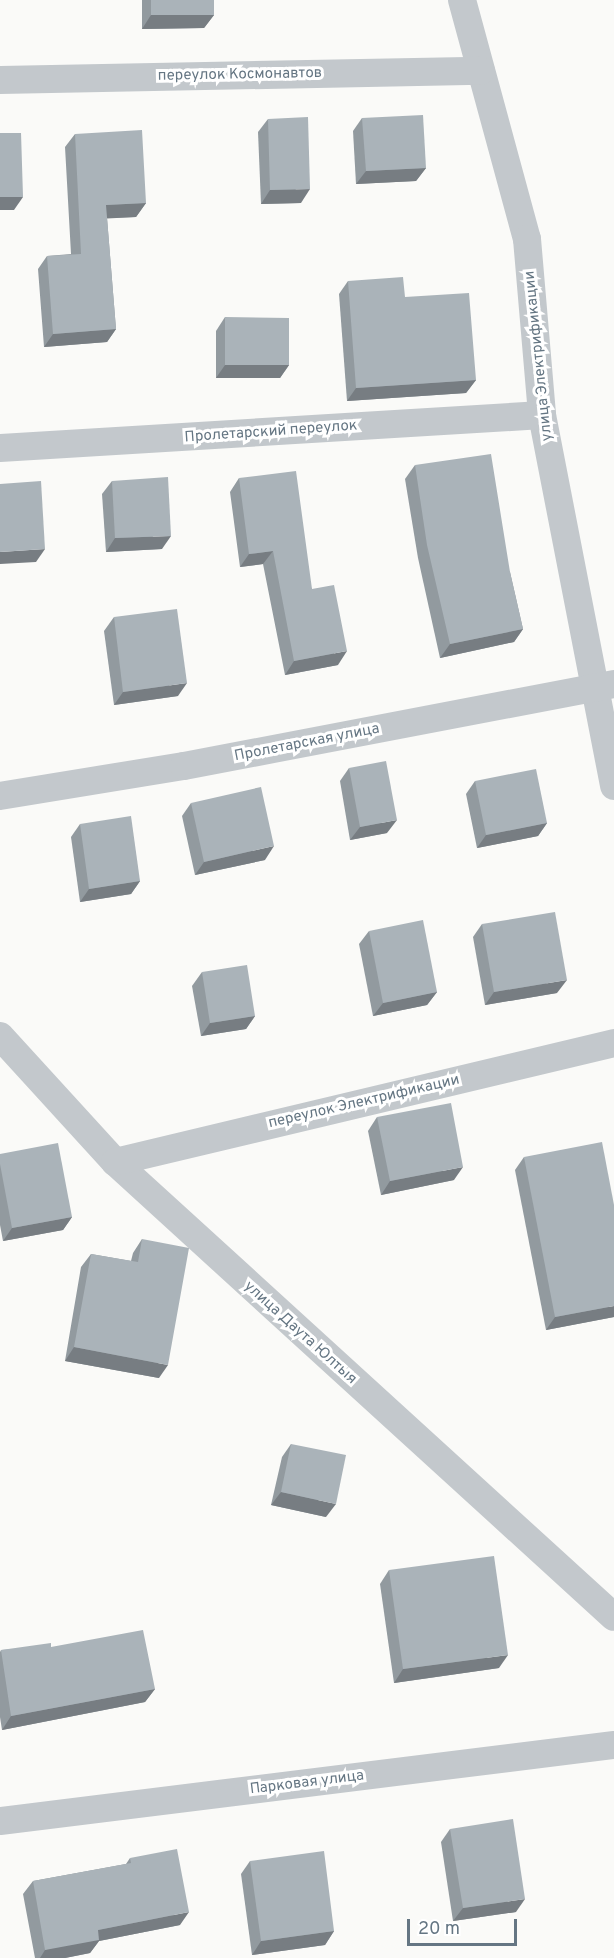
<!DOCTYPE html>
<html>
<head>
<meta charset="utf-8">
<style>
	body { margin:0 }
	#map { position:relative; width:614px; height:1958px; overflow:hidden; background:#fafaf8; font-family:Overpass,sans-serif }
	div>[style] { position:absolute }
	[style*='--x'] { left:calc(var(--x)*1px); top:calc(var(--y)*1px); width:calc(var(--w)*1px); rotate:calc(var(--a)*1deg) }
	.street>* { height:28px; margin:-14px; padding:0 14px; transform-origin:14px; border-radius:14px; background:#c3c8cc }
	.wall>* { inset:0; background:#929a9f }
	.shaded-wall>* { inset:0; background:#777d82 }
	.building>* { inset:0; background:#aab3b9 }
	span { translate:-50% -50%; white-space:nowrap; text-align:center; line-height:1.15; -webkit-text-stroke:6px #fff; paint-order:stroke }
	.street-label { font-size:15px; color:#657683 }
	.scale { position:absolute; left:407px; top:1919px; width:110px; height:27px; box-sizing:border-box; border:3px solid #657683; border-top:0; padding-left:8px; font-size:18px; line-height:21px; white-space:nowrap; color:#657683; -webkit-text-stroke:4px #fff; paint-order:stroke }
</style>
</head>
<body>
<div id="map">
	<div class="street">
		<i style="--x:462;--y:0;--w:248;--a:74.8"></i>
		<i style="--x:527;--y:239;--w:177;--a:85.1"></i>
		<i style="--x:542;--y:415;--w:378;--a:79"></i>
		<i style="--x:0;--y:80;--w:481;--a:-1.1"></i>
		<i style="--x:0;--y:448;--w:543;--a:-3.48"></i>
		<i style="--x:0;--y:796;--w:186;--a:-9.3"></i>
		<i style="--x:184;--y:766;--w:438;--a:-10.8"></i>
		<i style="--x:0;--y:1036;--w:171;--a:47.6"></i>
		<i style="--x:115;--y:1162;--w:675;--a:42.36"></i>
		<i style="--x:115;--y:1162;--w:513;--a:-13.41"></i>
		<i style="--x:0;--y:1821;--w:619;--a:-7.06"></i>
	</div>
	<div class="wall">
		<i style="clip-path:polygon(142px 0,214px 0,214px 15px,204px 28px,142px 29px)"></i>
		<i style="clip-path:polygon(362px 118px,426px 168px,416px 181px,356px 184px,353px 131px)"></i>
		<i style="clip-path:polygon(268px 119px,301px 203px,261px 204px,258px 132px)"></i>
		<i style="clip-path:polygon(75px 134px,146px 203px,136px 217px,107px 218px,116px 329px,107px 342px,44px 347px,38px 269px,47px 256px,71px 254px,65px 147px)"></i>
		<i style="clip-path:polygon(348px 281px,405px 297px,476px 380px,466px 393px,347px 401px,339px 294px)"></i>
		<i style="clip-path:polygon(225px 317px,289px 365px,280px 378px,216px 378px,216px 331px)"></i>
		<i style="clip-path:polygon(415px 465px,510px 572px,523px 629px,514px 642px,440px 658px,418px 558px,405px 479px)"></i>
		<i style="clip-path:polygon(239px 478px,312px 589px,338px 665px,285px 675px,263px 564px,240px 567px,230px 492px)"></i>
		<i style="clip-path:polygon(112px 481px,162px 549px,106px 552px,102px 494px)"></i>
		<i style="clip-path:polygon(114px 617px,178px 696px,114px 705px,104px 631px)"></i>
		<i style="clip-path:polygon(349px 768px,387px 833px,350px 840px,340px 781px)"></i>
		<i style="clip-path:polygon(475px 781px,547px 823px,538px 836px,477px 848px,466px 794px)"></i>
		<i style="clip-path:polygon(191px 803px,265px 860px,195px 875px,182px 816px)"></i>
		<i style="clip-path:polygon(80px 824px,140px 881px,131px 894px,80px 902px,71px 837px)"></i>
		<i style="clip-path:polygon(482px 924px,557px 993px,485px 1005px,473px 937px)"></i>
		<i style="clip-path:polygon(369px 931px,437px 992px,427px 1005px,373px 1016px,359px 944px)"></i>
		<i style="clip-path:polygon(202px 972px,255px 1016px,246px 1029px,201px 1036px,192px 986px)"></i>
		<i style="clip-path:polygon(377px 1117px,454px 1180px,381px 1195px,368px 1131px)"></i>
		<i style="clip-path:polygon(0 1154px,72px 1217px,63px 1230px,3px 1241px,0 1225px)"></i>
		<i style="clip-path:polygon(524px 1157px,614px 1317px,546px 1330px,515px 1170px)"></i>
		<i style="clip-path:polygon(142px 1239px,159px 1378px,65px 1361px,81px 1267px,91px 1254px,131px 1261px,133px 1253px)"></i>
		<i style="clip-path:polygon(291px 1444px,326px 1517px,271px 1505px,282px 1457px)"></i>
		<i style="clip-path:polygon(389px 1570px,499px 1668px,394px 1683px,380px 1584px)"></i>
		<i style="clip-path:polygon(51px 1647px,155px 1689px,145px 1702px,2px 1730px,0 1717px,0 1652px,1px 1650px)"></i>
		<i style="clip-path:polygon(450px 1829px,516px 1912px,453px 1921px,441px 1842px)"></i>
		<i style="clip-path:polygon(130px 1858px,180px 1925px,99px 1941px,90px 1953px,65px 1958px,35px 1958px,23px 1894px,33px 1881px,126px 1864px)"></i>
		<i style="clip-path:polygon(250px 1861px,334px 1931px,325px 1945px,252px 1955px,241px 1874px)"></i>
	</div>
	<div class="shaded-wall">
		<i style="clip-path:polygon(151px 15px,214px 15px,204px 28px,142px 29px)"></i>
		<i style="clip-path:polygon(426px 168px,416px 181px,356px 184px,366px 171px)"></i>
		<i style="clip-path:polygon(310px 189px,301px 203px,261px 204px,270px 190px)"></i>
		<i style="clip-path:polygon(0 197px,23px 197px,14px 210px,0 210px)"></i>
		<i style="clip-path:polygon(146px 203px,136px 217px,97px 219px,106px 205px)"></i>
		<i style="clip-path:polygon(116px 329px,107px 342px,44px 347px,53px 334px)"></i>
		<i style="clip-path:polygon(225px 365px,289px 365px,280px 378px,216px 378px)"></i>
		<i style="clip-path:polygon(476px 380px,466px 393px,347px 401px,356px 388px)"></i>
		<i style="clip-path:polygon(171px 536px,162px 549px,106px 552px,115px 538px)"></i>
		<i style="clip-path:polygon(45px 549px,36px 562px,0 564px,0 552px)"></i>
		<i style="clip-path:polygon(273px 551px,263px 564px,240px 567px,249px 554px)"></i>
		<i style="clip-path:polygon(523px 629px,514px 642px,440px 658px,450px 644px)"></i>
		<i style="clip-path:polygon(347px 651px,338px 665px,285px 675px,294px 661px)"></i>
		<i style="clip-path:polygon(187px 683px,178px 696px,114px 705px,123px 692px)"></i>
		<i style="clip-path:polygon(397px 820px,387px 833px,350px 840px,360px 827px)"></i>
		<i style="clip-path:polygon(547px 823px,538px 836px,477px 848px,486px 835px)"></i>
		<i style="clip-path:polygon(274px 846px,265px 860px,195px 875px,204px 862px)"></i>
		<i style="clip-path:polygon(140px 881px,131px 894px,80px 902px,89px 889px)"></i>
		<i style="clip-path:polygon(567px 980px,557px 993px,485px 1005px,494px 992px)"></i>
		<i style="clip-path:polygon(437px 992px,427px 1005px,373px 1016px,383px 1003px)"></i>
		<i style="clip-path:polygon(255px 1016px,246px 1029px,201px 1036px,210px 1023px)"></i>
		<i style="clip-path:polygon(463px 1167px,454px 1180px,381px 1195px,390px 1181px)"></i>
		<i style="clip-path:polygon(72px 1217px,63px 1230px,3px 1241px,12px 1228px)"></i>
		<i style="clip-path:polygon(614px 1306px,614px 1317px,546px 1330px,555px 1317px)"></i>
		<i style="clip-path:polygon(74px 1347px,168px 1365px,159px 1378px,65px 1361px)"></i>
		<i style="clip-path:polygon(281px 1492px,336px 1504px,326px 1517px,271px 1505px)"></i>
		<i style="clip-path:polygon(508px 1655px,499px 1668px,394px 1683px,403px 1669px)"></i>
		<i style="clip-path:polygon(155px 1689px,145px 1702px,2px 1730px,11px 1716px)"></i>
		<i style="clip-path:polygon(525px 1899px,516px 1912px,453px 1921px,463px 1908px)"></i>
		<i style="clip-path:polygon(189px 1912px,180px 1925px,99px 1941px,90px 1953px,65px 1958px,40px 1958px,45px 1950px,98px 1930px)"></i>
		<i style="clip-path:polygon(334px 1931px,325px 1945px,252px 1955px,261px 1941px)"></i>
	</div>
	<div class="building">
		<i style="clip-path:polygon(151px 0,214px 0,214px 15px,151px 15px)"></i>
		<i style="clip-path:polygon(423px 115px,426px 168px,366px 171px,362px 118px)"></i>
		<i style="clip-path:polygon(308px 117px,310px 189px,270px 190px,268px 119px)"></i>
		<i style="clip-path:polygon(142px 130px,146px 203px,106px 205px,116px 329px,53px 334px,47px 256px,81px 254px,75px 134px)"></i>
		<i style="clip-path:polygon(0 133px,21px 133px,23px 197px,0 197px)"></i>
		<i style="clip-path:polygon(403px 277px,405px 297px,469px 293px,476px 380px,356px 388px,348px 281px)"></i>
		<i style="clip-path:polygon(225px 317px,289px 318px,289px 365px,225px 365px)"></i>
		<i style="clip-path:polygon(491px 454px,510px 572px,523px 629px,450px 644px,427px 545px,415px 465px)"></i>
		<i style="clip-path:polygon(296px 471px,312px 589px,334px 585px,347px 651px,294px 661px,273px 551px,249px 554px,239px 478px)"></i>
		<i style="clip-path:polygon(168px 477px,171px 536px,115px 538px,112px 481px)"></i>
		<i style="clip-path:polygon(41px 481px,45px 549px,0 552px,0 484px)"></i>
		<i style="clip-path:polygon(177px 609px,187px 683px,123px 692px,114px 617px)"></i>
		<i style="clip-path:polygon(386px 761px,397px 820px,360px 827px,349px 768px)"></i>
		<i style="clip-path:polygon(536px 769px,547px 823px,486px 835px,475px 781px)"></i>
		<i style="clip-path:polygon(261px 787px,274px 846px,204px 862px,191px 803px)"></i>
		<i style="clip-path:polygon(131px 816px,140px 881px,89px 889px,80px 824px)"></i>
		<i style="clip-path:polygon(555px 912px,567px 980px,494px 992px,482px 924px)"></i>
		<i style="clip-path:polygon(423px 920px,437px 992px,383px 1003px,369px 931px)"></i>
		<i style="clip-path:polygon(247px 965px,255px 1016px,210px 1023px,202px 972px)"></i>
		<i style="clip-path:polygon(451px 1103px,463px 1167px,390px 1181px,377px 1117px)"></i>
		<i style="clip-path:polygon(602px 1142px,614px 1205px,614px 1306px,555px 1317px,524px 1157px)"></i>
		<i style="clip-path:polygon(58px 1143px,72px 1217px,12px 1228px,0 1164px,0 1154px)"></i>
		<i style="clip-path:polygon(142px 1239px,189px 1248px,168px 1365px,74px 1347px,91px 1254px,138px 1262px)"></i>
		<i style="clip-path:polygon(291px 1444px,346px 1455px,336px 1504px,281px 1492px)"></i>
		<i style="clip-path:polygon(494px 1556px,508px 1655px,403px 1669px,389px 1570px)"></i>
		<i style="clip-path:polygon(143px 1630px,155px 1689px,11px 1716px,1px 1650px,51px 1643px,51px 1647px)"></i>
		<i style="clip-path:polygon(513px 1819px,525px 1899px,463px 1908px,450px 1829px)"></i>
		<i style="clip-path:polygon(177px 1849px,189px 1912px,98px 1930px,99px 1940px,45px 1950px,33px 1881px,131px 1863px,130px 1858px)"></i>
		<i style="clip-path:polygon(324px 1851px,334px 1931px,261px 1941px,250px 1861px)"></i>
	</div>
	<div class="street-label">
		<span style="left:240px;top:75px;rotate:-1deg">переулок Космонавтов</span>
		<span style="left:539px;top:356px;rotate:-96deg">улица Электрификации</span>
		<span style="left:271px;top:432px;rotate:-4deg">Пролетарский переулок</span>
		<span style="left:307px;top:743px;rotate:-11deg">Пролетарская улица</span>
		<span style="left:364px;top:1102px;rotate:-13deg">переулок Электрификации</span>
		<span style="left:300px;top:1333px;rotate:42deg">улица Даута Юлтыя</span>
		<span style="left:307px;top:1783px;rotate:-7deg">Парковая улица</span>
	</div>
	<div class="scale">20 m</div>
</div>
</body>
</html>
